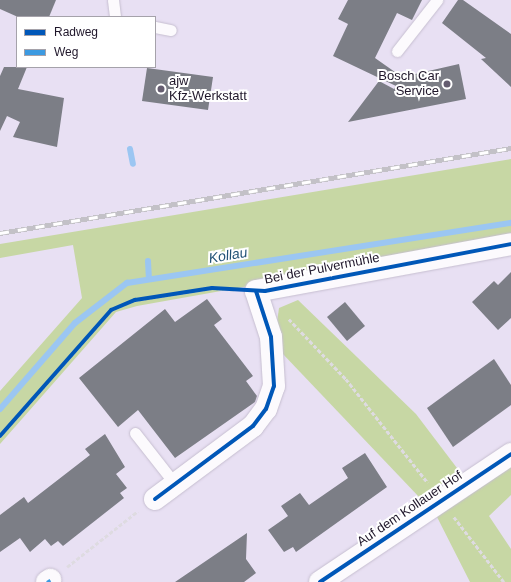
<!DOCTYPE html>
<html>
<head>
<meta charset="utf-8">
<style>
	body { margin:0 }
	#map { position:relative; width:511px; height:582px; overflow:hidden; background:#e8e0f3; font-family:Helvetica,sans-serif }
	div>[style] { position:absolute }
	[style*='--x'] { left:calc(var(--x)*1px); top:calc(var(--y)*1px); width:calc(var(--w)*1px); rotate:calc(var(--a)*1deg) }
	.green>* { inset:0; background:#c7d7a4 }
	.stream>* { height:6px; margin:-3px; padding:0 3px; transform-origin:3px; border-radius:3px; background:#9bc6f2 }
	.building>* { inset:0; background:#7c7e86 }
	.path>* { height:2.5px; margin-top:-1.25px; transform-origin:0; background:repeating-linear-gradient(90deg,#dedbe1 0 4px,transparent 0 6px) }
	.roads { filter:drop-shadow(0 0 1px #c6bed0) drop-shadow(0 0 1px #c6bed0) }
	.lane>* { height:11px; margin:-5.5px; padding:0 5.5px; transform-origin:5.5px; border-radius:5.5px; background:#fcfafd }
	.street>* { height:22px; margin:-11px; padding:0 11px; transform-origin:11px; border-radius:11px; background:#fcfafd }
	.rail>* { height:4.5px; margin-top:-2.25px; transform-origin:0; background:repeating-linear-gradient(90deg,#fff 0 9px,#c3c1c7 0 18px); box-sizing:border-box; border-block:1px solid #c3c1c7 }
	.quiet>* { height:3px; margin-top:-1.5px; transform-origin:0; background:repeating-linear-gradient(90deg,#3c9ae1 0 6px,transparent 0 9px) }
	.cycleway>* { height:4px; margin:-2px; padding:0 2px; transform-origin:2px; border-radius:2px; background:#0057b8 }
	.dots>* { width:11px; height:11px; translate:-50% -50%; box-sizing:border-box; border:2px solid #fff; border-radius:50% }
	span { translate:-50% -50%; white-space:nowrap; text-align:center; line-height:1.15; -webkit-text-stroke:4px #fff; paint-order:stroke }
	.poi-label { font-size:13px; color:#1f162a }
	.right { translate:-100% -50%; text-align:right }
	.left { translate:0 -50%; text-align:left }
	.street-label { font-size:13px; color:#1f162a }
	.water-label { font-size:14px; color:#225276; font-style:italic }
	.legend { position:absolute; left:16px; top:16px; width:140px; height:52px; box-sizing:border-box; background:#fff; border:1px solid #a5a2aa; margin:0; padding:5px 7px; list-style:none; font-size:12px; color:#1f162a }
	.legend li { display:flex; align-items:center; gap:8px; height:20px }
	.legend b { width:20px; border:1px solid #a5a2aa }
</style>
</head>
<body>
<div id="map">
	<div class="green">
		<i style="clip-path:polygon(511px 159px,511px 239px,137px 306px,116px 312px,0 444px,0 391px,82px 298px,73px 245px,0 258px,0 244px)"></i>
		<i style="clip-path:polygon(298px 300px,416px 414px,460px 472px,420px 498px,281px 352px,276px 329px,279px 308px)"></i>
		<i style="clip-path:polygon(511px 465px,511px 495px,489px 516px,511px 549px,511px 582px,470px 582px,436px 515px)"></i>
	</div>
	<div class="stream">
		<i style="--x:130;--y:149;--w:15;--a:79"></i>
		<i style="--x:148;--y:261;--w:18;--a:87"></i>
		<i style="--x:0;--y:409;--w:114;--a:-48.9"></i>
		<i style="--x:75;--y:323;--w:66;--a:-37.6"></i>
		<i style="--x:127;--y:283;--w:389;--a:-8.9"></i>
	</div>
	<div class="building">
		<i style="clip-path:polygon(0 0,56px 0,49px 17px,18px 17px,0 9px)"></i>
		<i style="clip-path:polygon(348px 0,422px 0,412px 20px,397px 13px,375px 58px,402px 77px,459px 64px,466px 99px,348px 122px,379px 81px,394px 89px,396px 86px,333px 56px,348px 24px,338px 19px)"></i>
		<i style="clip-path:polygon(458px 0,463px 0,511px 34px,511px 87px,481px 59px,486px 58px,442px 23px)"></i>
		<i style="clip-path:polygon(4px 67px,27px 67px,18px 89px,64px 98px,57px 147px,13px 137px,20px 122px,7px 116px,0 131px,0 76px)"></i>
		<i style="clip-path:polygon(147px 68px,213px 77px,208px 110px,142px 101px)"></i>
		<i style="clip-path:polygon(511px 272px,511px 318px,498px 330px,472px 302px,494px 281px,498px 285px)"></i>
		<i style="clip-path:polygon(207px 299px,222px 319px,214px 325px,253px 376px,246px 381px,257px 396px,255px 402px,175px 458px,138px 410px,118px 427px,79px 378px,165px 309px,175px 322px)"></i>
		<i style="clip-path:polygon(345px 302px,365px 326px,347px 341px,327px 317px)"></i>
		<i style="clip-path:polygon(494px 359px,511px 385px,511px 405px,453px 447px,427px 408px)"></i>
		<i style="clip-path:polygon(105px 434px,125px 467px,116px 474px,127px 488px,120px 493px,124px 498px,63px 546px,58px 541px,51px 546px,45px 539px,30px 552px,20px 538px,0 552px,0 515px,24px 497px,28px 503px,90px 455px,85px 449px)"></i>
		<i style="clip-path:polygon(365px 453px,387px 487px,296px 552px,293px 547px,284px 552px,268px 530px,288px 516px,281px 506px,300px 493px,309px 505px,348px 478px,342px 468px)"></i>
		<i style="clip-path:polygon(247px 533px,246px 559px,256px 573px,244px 582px,175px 582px)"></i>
	</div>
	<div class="path">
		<i style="--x:289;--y:319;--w:83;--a:46.5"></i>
		<i style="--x:346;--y:379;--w:132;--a:51.7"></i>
		<i style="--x:0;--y:436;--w:168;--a:-48.6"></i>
		<i style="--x:111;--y:310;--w:26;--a:-23"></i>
		<i style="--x:135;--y:300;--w:78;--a:-8.9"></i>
		<i style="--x:212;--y:288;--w:24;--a:5"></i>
		<i style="--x:454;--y:517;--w:82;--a:52.4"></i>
		<i style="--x:67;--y:567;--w:90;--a:-38.3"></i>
	</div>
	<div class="roads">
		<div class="lane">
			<i style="--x:113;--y:0;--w:17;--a:83"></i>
			<i style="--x:155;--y:27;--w:16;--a:11"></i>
			<i style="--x:397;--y:51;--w:65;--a:-51.9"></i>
			<i style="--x:135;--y:433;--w:65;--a:51.9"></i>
		</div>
		<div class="street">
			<i style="--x:155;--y:499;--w:122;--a:-36.7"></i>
			<i style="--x:253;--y:426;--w:21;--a:-53"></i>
			<i style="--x:266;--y:409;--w:24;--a:-71"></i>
			<i style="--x:274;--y:386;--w:49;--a:-93.5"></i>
			<i style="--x:271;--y:337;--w:48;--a:-108.1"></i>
			<i style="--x:256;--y:291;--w:259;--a:-10.4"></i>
			<i style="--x:47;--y:582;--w:4;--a:-34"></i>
			<i style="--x:320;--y:582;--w:230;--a:-33.8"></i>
		</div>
	</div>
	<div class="rail">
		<i style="--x:0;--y:233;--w:518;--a:-9.44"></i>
	</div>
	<div class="quiet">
		<i style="--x:47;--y:582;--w:4;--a:-34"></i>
	</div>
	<div class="cycleway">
		<i style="--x:0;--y:436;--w:168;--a:-48.6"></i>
		<i style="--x:111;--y:310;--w:26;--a:-23"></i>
		<i style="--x:135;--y:300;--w:78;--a:-8.9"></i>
		<i style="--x:212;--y:288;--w:53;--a:3.2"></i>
		<i style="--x:265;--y:291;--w:250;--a:-10.8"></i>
		<i style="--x:155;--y:499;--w:122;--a:-36.7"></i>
		<i style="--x:253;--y:426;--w:21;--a:-53"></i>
		<i style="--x:266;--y:409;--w:24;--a:-71"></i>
		<i style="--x:274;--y:386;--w:49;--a:-93.5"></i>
		<i style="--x:271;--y:337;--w:48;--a:-108.1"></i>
		<i style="--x:320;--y:582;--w:230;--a:-33.8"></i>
	</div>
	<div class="dots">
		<i style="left:447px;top:84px;background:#655d70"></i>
		<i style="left:161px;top:89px;background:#655d70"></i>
	</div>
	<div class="poi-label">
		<span class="right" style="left:439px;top:84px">Bosch Car<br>Service</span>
		<span class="left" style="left:169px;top:89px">ajw<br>Kfz-Werkstatt</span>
	</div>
	<div class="street-label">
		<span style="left:322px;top:269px;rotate:-11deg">Bei der Pulvermühle</span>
		<span style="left:410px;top:509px;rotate:-34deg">Auf dem Kollauer Hof</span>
	</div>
	<div class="water-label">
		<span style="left:228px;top:255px;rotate:-9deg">Kollau</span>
	</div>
	<ul class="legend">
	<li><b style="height:5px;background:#0057b8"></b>Radweg</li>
	<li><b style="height:5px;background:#3c9ae1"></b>Weg</li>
	</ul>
</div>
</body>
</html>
